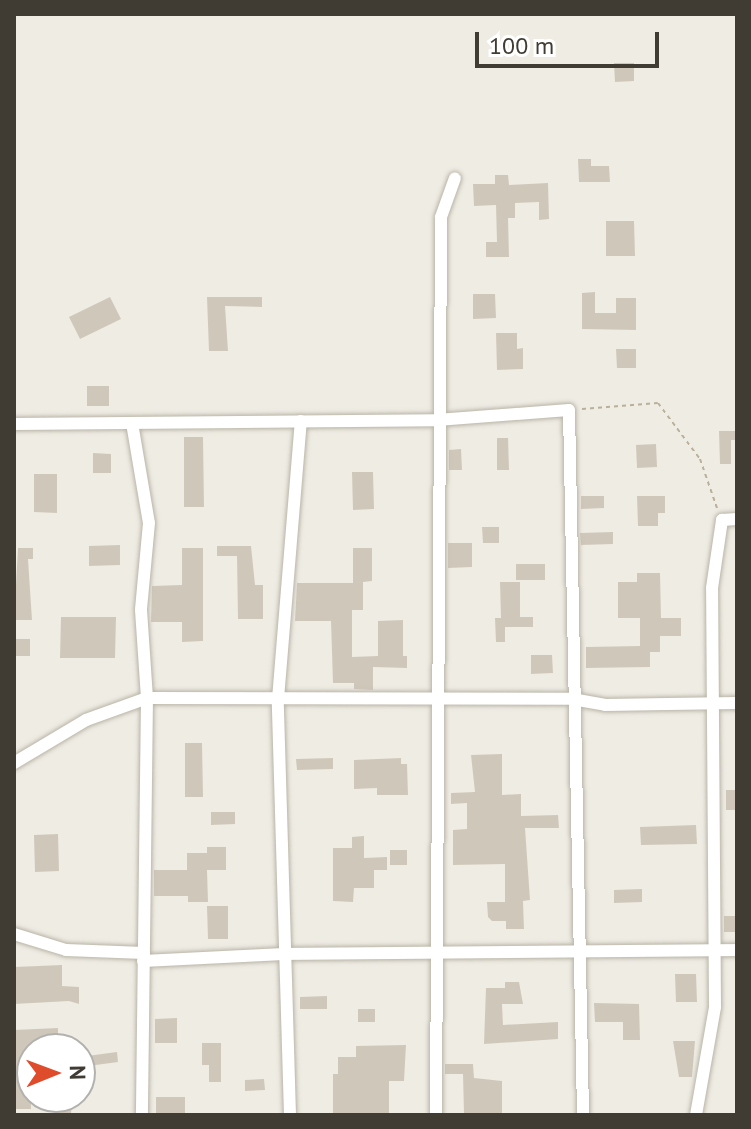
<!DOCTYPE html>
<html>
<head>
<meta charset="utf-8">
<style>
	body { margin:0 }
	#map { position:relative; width:751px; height:1129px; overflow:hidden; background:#efece4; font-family:"PT Sans",sans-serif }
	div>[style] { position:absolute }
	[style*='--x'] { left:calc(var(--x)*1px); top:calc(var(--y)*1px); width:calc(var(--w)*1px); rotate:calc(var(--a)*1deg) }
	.building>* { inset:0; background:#cfc8ba }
	.path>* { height:2px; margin-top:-1px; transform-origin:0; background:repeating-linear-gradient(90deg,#b9af9a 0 4px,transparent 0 8px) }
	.roads { filter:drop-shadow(0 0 2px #b9b4a7) drop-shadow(0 0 2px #b9b4a7) }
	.street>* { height:12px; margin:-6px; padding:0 6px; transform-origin:6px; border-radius:6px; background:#fff }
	span { translate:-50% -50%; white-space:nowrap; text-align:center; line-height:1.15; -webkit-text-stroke:7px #fff; paint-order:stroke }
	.frame { position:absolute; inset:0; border:16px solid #403c34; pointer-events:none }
	.north { position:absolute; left:16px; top:1033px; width:80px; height:80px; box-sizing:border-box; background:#fff; border:2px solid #b3b1ae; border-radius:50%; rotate:89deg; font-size:22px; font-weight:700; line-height:32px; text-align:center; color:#403c34 }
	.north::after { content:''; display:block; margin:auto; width:28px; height:36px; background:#df4c2b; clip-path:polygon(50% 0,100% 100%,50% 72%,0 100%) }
	.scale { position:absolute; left:475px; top:32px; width:184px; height:36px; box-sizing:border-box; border:4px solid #403c34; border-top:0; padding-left:10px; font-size:24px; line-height:28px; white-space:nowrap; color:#403c34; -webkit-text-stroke:6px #fff; paint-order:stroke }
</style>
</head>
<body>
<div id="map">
	<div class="building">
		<i style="clip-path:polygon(614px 63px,634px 63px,634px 81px,615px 82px)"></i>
		<i style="clip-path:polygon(578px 159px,591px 159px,591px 166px,609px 166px,610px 182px,579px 182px)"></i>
		<i style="clip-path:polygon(495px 175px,508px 175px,509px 185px,548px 183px,549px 219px,539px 220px,539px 202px,515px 203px,515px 218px,508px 218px,509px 257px,486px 257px,486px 242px,497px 242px,496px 205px,474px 206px,473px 184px,495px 184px)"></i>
		<i style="clip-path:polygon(606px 221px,634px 221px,635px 256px,606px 256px)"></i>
		<i style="clip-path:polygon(595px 292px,595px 313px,616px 313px,616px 298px,636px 298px,636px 330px,582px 329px,582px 293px)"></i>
		<i style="clip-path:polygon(473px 294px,495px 294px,496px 318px,473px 319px)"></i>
		<i style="clip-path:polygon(110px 297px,121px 319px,80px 339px,69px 317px)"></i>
		<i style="clip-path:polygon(207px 297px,262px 297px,262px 307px,225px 306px,228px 351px,209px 351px)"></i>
		<i style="clip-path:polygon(496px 333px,517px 333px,517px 349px,523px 348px,523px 369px,497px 370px)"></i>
		<i style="clip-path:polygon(616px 349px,636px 349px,636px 368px,617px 368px)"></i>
		<i style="clip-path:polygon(87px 386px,109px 386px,109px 406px,87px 406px)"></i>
		<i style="clip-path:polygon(719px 431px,737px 431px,737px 440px,731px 440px,731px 464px,720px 464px)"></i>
		<i style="clip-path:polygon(184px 437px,203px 437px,204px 507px,184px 507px)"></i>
		<i style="clip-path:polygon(497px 438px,508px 438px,509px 470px,497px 470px)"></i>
		<i style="clip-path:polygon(656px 444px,657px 467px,637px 468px,636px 445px)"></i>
		<i style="clip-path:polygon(461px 449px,462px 470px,449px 470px,449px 450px)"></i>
		<i style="clip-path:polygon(93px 453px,111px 454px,111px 473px,93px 473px)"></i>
		<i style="clip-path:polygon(352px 472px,373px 472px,374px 509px,353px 510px)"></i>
		<i style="clip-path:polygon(34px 474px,57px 474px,57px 513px,34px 512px)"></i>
		<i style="clip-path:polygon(581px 496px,604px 496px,604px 508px,581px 509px)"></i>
		<i style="clip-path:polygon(637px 496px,665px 496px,665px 513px,658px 513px,658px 526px,638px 526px)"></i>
		<i style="clip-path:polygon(482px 527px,499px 527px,499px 543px,483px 543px)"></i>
		<i style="clip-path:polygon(613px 532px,613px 544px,581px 545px,580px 533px)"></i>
		<i style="clip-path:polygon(448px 543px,472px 543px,472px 567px,448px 568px)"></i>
		<i style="clip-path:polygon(120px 545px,120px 565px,89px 566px,89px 546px)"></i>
		<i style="clip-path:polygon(217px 546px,251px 546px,255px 585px,263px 585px,263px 619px,238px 619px,237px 556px,217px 556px)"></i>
		<i style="clip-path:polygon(18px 548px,33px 548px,33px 559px,28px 559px,32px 620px,14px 620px)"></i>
		<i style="clip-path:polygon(182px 548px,203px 548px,203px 641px,182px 642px,182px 622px,151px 622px,152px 586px,182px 585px)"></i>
		<i style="clip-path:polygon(353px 548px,372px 548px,372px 581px,363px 582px,363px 610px,352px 610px,352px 657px,378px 656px,378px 621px,403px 620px,403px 656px,407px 656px,407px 668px,373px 667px,373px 690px,354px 689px,354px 683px,333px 683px,331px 621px,295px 621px,297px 583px,353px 583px)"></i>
		<i style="clip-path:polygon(516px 564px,545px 564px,545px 580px,516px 580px)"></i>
		<i style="clip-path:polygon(637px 573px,660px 573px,661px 618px,681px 618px,681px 636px,660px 636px,660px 652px,650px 652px,650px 667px,586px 668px,586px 647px,640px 646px,640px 618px,618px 618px,618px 582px,637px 582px)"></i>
		<i style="clip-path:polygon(500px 582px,520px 582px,520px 617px,533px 617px,533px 627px,505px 627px,505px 642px,496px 642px,495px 618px,501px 618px)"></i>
		<i style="clip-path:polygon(61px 617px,116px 617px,115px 658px,60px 658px)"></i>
		<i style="clip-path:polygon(14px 639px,30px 639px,30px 656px,14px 656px)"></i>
		<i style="clip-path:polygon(531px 655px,552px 655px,553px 673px,531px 674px)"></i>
		<i style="clip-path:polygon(185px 743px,202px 743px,203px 797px,185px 797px)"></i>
		<i style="clip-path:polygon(502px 754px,502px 795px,521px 794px,521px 816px,558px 815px,559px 828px,525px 828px,530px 900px,523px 901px,524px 929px,506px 929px,506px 921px,492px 921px,488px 917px,487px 902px,505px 902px,505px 864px,453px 865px,453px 830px,467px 829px,467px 803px,451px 804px,451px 793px,475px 792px,471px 755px)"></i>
		<i style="clip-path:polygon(333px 758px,333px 769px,297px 770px,296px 759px)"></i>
		<i style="clip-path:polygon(401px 758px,401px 764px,407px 764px,408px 795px,377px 795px,377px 788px,354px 789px,354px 760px)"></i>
		<i style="clip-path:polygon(726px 790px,737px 790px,737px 810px,726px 810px)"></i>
		<i style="clip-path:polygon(211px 812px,235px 812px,235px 824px,211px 825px)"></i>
		<i style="clip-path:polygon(696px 825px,697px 844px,641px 845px,640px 827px)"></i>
		<i style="clip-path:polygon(58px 834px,59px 871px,35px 872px,34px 835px)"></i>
		<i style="clip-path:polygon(364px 836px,364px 858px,387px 857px,387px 870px,374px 870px,374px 888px,354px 888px,353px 902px,333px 901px,333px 848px,352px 848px,352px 837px)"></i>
		<i style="clip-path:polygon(207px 847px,226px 847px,226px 870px,207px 870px,208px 902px,188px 902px,188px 896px,154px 896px,154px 870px,187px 870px,187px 853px,207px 853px)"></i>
		<i style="clip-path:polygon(390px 850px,407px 850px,407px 865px,390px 865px)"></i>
		<i style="clip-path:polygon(642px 889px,642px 902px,614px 903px,614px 890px)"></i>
		<i style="clip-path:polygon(207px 906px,228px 906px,228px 939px,208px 939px)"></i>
		<i style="clip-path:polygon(724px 916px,737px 916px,737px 932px,724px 932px)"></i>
		<i style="clip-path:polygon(62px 965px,62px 986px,79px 987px,79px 1004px,69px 1001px,14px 1004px,14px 967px)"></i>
		<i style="clip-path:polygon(675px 974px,696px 974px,697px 1002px,676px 1002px)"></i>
		<i style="clip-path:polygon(505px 982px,519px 982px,523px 1004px,502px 1004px,503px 1025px,558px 1022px,558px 1039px,484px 1044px,486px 988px,505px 988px)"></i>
		<i style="clip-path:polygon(327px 996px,327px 1009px,300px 1009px,300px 997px)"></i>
		<i style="clip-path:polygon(594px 1003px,639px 1004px,640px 1040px,623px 1040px,623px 1022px,595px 1022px)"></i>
		<i style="clip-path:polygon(358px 1009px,375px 1009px,375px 1022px,358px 1022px)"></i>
		<i style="clip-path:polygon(177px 1018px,177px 1043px,155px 1043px,155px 1019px)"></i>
		<i style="clip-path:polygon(58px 1028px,58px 1044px,30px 1046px,31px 1109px,14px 1109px,14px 1030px)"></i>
		<i style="clip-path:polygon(673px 1041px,695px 1041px,692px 1077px,679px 1077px)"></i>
		<i style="clip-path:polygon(202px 1043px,221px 1043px,221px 1082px,209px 1082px,209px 1065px,202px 1065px)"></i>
		<i style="clip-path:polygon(406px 1045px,404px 1081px,389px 1081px,389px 1115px,333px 1115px,333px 1074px,338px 1074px,338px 1057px,356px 1057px,356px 1046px)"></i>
		<i style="clip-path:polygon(117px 1052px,118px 1062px,88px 1066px,87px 1056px)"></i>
		<i style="clip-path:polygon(445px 1064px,473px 1064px,474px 1078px,502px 1081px,502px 1115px,464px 1114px,463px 1074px,445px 1074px)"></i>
		<i style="clip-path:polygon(264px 1079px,265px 1090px,245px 1091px,245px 1080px)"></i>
		<i style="clip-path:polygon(59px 1097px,72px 1097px,71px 1115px,58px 1115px)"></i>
		<i style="clip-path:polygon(156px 1097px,185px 1097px,185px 1115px,156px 1115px)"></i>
	</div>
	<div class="path">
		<i style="--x:582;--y:409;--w:76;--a:-4.5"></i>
		<i style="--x:658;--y:403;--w:70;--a:53.1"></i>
		<i style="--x:700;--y:459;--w:52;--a:70.9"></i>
	</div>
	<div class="roads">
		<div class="street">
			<i style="--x:132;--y:423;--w:101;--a:80.4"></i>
			<i style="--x:149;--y:523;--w:87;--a:95.3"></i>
			<i style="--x:141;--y:610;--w:88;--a:86.1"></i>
			<i style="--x:147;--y:698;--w:417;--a:90.7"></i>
			<i style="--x:14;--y:424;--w:423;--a:-0.5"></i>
			<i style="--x:437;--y:420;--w:132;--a:-4.3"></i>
			<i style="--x:569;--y:410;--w:705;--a:88.86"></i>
			<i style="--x:14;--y:763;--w:84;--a:-30.8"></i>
			<i style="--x:86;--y:720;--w:65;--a:-19.8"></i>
			<i style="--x:147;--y:698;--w:425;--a:0.1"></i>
			<i style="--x:572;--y:699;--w:34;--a:10"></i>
			<i style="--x:605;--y:705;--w:132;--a:-0.9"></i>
			<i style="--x:14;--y:934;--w:54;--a:17.1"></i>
			<i style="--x:66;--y:950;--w:78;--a:2.2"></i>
			<i style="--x:143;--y:961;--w:141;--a:-2.8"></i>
			<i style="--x:284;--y:954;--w:453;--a:-0.5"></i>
			<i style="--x:290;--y:1115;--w:416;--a:-91.7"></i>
			<i style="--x:278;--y:699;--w:279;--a:-85.3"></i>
			<i style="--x:436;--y:1115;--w:898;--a:-89.68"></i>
			<i style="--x:441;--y:217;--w:41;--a:-70.3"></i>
			<i style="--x:696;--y:1115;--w:110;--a:-80"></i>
			<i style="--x:715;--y:1007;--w:419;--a:-90.4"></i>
			<i style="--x:712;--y:588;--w:69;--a:-81.6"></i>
			<i style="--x:722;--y:520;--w:15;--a:-4"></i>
		</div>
	</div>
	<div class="frame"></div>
	<div class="north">N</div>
	<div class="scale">100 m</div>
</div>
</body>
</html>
